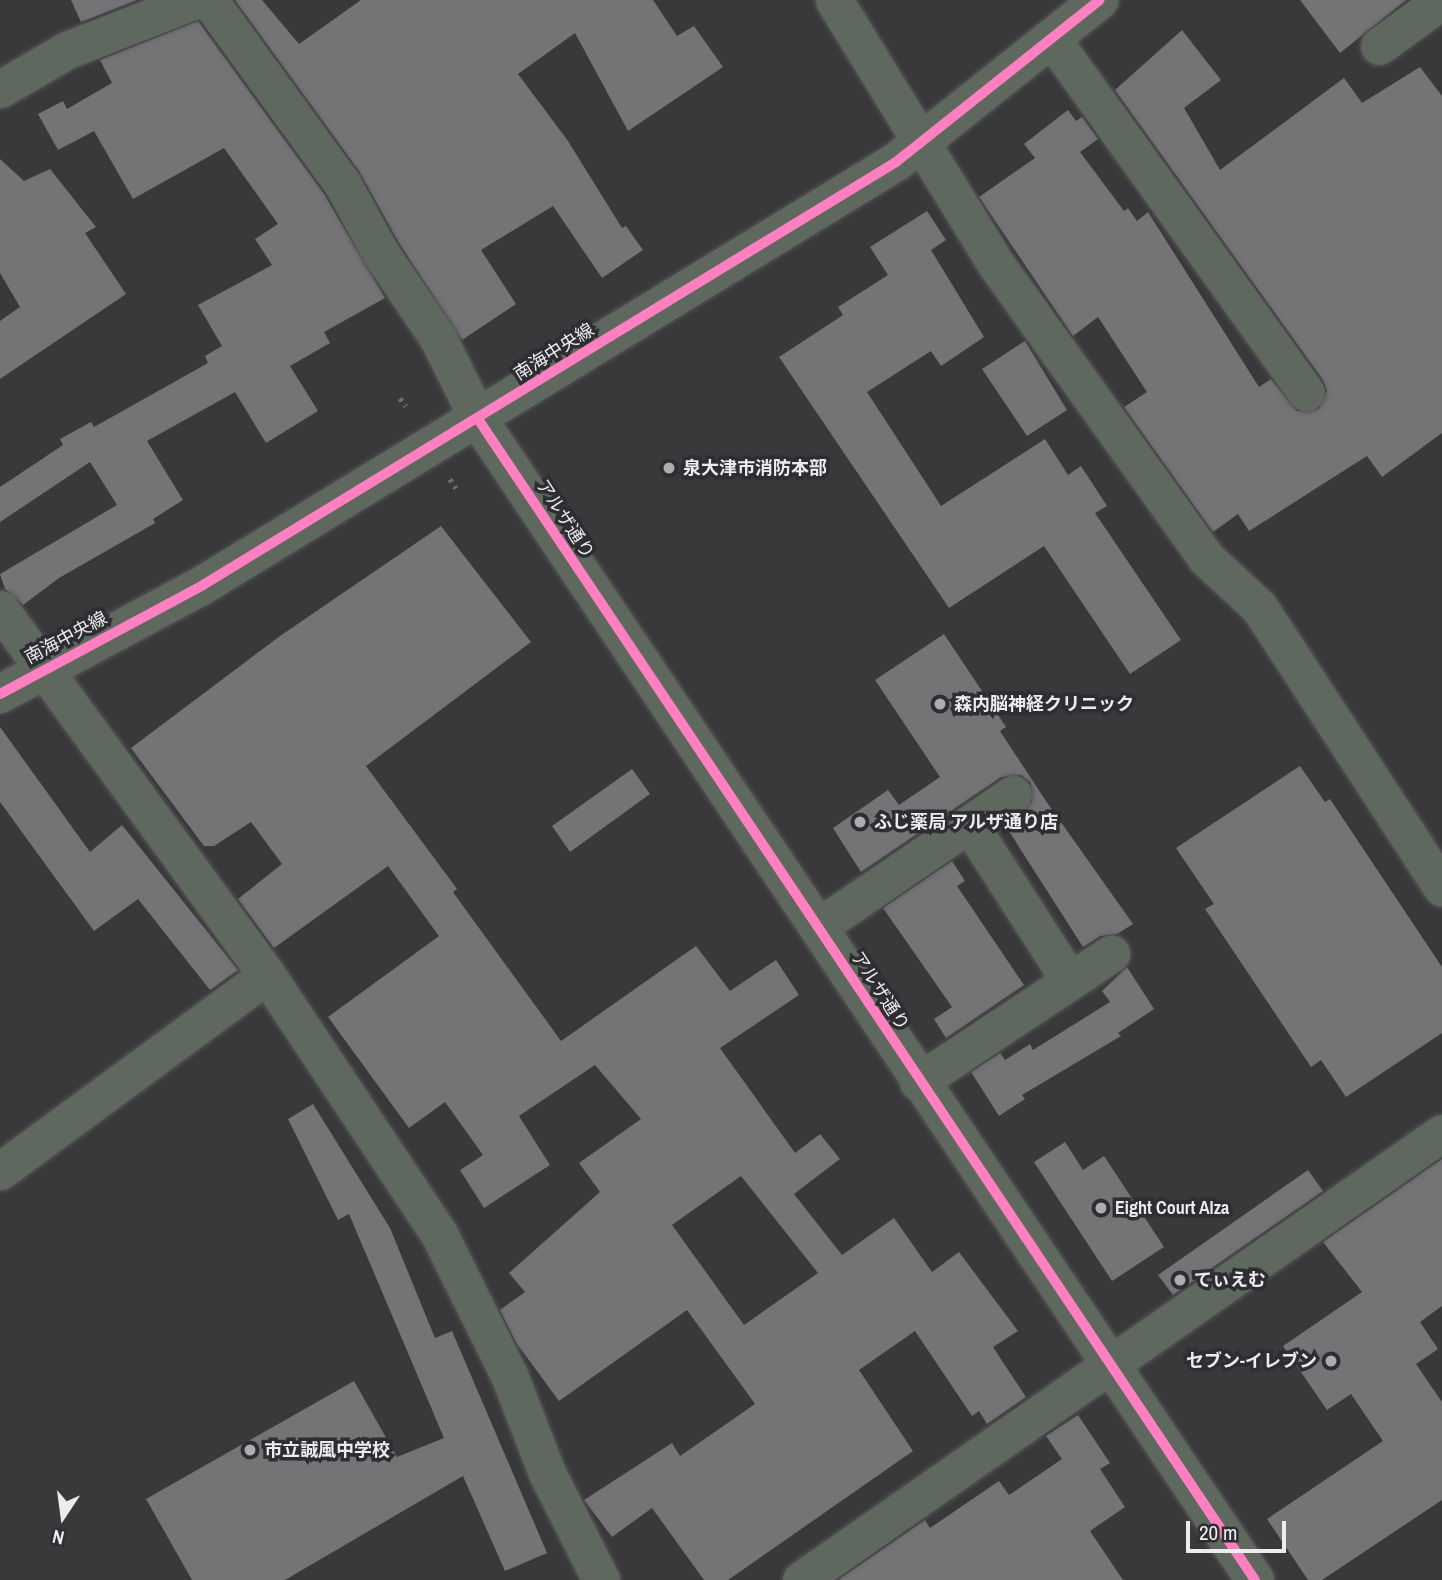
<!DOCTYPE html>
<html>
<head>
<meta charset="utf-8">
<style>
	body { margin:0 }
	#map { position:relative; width:1442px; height:1580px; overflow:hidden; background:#39383a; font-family:"Archivo Narrow","Noto Sans JP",sans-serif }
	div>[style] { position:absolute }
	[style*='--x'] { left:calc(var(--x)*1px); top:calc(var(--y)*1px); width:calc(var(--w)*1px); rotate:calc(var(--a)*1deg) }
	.building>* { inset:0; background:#747375 }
	.path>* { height:4.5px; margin-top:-2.25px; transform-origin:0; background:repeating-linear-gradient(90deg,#6a706a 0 3.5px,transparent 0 8.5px) }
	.roads { filter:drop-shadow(0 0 2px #565557) drop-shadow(0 0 2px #565557) }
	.minor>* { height:37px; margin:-18.5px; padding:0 18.5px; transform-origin:18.5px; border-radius:18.5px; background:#5e685e }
	.tertiary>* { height:38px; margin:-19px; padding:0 19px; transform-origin:19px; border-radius:19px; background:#5e685e }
	.cycleway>* { height:10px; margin:-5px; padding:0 5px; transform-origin:5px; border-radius:5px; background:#ff80c0 }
	.dots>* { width:19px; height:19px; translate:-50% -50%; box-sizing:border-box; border:4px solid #2e2d31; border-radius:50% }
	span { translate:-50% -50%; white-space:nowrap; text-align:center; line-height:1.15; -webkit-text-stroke:7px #2e2d31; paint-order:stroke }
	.street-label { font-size:18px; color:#ecebee }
	.poi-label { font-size:18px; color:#ecebee; font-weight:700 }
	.left { translate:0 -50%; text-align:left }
	.right { translate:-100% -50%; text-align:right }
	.north { position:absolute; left:28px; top:1482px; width:70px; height:70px; -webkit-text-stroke:5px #2e2d31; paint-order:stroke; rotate:193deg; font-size:19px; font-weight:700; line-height:28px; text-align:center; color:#ecebee }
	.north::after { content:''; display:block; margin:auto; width:24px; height:32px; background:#ecebee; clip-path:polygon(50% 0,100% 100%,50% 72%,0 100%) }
	.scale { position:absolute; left:1186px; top:1521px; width:100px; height:32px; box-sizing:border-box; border:4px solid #ecebee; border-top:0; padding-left:9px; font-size:21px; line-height:24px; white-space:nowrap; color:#ecebee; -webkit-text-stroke:5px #2e2d31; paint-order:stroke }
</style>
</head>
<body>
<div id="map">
	<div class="building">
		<i style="clip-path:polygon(71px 0,137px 0,81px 22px)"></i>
		<i style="clip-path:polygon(235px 0,262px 0,299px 44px,361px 0,653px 0,677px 36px,694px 26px,723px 67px,628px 131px,575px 33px,518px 74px,568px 141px,622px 228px,626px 226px,643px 250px,602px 278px,553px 206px,481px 250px,516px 304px,462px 340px,399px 243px,359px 171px)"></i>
		<i style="clip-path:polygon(1300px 0,1406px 0,1340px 53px)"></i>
		<i style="clip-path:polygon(198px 21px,324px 194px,385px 298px,324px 332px,330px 343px,290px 366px,318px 411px,266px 443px,235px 392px,147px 441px,183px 500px,153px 519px,155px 523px,59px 578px,23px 605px,5px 589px,0 574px,117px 505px,90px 462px,0 522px,0 487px,63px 445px,60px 439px,91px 422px,94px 427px,208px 363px,205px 356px,222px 346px,198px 305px,272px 265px,255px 239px,278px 224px,224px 148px,133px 199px,94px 131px,58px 150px,38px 114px,63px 101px,67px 109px,112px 83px,100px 60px)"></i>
		<i style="clip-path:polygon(1182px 30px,1221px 80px,1184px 108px,1220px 170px,1344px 78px,1362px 103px,1420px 67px,1442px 96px,1442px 433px,1382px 477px,1367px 456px,1249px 531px,1238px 514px,1213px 532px,1124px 407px,1147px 392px,1098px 317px,1073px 336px,979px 197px,1035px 158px,1024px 144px,1068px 110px,1076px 121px,1082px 117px,1098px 139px,1080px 152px,1124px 211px,1128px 208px,1137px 221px,1148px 212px,1259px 387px,1271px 379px,1297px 411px,1319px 409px,1327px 391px,1323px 380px,1115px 90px)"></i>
		<i style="clip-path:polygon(0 159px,24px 181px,50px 169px,96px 227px,85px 233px,126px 294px,0 379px,0 321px,20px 307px,0 273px)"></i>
		<i style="clip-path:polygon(927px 211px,946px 240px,931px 250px,984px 337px,941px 366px,931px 351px,867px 392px,941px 506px,1045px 439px,1068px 475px,1081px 466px,1107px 506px,1095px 513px,1181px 640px,1130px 674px,1044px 546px,949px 608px,779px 357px,843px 315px,838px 307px,888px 275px,870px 247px)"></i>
		<i style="clip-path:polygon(1025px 341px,1067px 410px,1027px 436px,982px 369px)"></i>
		<i style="clip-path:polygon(evenodd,441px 526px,531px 642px,366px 766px,457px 889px,453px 892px,561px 1041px,696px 946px,730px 991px,776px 960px,799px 995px,720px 1048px,795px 1153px,820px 1134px,840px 1159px,794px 1194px,842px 1255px,894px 1218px,932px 1272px,959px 1252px,1018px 1331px,993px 1347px,1026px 1397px,987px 1424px,979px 1411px,972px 1416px,915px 1331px,859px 1370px,913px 1451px,728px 1580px,704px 1580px,652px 1508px,612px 1537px,584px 1500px,672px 1443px,680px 1456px,755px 1404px,687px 1310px,559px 1401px,517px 1344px,500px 1310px,525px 1292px,509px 1273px,600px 1192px,579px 1163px,641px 1119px,595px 1065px,519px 1116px,550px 1165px,484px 1208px,460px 1170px,483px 1155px,445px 1102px,409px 1128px,328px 1017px,439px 936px,388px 866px,274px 948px,238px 899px,282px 864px,251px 822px,214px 846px,204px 846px,131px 748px,280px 636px,441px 526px,741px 1176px,818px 1273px,744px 1325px,672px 1225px,741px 1176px)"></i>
		<i style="clip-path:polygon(944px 634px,1006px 727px,1000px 731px,1046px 801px,1133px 924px,1117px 934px,1100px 936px,1083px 947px,1005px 825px,1032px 802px,1031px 783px,1021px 775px,1001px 777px,861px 872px,833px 828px,888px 790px,899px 805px,940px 777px,875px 680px)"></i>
		<i style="clip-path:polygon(0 727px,90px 852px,122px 825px,238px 970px,210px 990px,138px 899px,94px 931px,0 802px)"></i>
		<i style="clip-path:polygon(1300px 766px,1325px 802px,1330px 799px,1442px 967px,1442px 1033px,1346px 1097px,1321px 1060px,1311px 1067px,1205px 909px,1214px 904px,1176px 848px)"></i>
		<i style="clip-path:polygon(632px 769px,650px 794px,570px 852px,552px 826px)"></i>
		<i style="clip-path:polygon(952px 861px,965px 881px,957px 886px,1024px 985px,946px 1038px,934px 1019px,952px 1007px,883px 908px)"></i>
		<i style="clip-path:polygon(1127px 967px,1154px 1009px,1118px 1033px,1121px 1036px,1022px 1095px,1025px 1099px,999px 1116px,971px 1072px,1000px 1053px,1005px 1060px,1030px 1044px,1033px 1050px,1110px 1002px,1102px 991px)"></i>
		<i style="clip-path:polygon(313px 1104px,390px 1228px,435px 1338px,452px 1331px,547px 1553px,505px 1571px,463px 1476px,285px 1580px,192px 1580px,146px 1499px,354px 1381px,397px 1457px,444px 1438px,349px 1214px,338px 1220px,288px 1119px)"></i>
		<i style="clip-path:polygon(1065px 1142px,1083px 1170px,1104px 1156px,1164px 1247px,1112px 1281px,1034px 1162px)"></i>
		<i style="clip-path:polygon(1442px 1159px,1442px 1306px,1420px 1322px,1438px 1349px,1416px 1364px,1442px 1402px,1442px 1500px,1322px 1580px,1308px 1580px,1267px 1519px,1383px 1441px,1351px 1394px,1327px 1410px,1283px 1346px,1362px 1292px,1323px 1242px)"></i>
		<i style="clip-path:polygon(1308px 1170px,1323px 1191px,1173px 1295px,1158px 1275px)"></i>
		<i style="clip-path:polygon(1078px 1415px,1110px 1463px,1100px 1469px,1125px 1507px,1090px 1531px,1123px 1580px,838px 1580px,925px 1520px,930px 1528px,999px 1481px,1009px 1495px,1062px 1459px,1046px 1436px)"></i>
	</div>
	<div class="path">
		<i style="--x:400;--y:398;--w:10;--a:53"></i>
		<i style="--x:450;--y:479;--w:11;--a:56"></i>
	</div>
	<div class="roads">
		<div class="minor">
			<i style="--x:209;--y:0;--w:226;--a:54"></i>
			<i style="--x:342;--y:183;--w:81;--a:61.2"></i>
			<i style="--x:381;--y:254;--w:102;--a:55.8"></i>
			<i style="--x:438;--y:338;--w:90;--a:63.7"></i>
			<i style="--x:834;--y:0;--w:308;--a:58.5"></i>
			<i style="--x:995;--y:263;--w:363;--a:54.4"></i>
			<i style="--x:1206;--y:558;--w:72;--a:42.8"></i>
			<i style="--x:1259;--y:607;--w:335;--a:56.9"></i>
			<i style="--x:1052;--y:39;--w:435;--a:54.3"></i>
			<i style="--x:1379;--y:46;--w:78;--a:-36.1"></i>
			<i style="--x:0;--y:89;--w:78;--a:-30.2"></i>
			<i style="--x:67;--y:50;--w:137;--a:-21.3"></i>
			<i style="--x:0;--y:609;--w:453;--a:53.9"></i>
			<i style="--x:267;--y:975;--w:311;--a:56.4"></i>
			<i style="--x:439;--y:1234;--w:157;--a:63.6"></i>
			<i style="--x:509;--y:1375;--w:105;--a:68.8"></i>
			<i style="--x:547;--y:1473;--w:120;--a:63.2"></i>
			<i style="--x:970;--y:825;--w:185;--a:57.3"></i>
			<i style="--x:818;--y:927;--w:236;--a:-34.3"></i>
			<i style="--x:918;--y:1082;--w:232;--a:-33.6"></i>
			<i style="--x:0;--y:1171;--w:331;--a:-36.3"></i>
			<i style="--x:801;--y:1580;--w:781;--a:-34.89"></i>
		</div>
		<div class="tertiary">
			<i style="--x:478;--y:419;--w:1397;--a:56.21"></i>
			<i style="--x:0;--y:694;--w:230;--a:-28.2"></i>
			<i style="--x:203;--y:585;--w:812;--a:-31.4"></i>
			<i style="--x:896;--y:162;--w:260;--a:-38.5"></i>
		</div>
	</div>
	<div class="cycleway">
		<i style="--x:478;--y:419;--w:1397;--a:56.21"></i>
		<i style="--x:0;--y:694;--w:230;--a:-28.2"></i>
		<i style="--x:203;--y:585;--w:812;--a:-31.4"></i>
		<i style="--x:896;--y:162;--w:260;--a:-38.5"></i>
	</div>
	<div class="dots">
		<i style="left:669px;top:468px;background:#adacaf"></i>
		<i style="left:940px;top:704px;background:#adacaf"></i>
		<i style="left:860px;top:822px;background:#adacaf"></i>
		<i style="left:1101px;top:1208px;background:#adacaf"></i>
		<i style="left:1180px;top:1280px;background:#adacaf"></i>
		<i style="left:1331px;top:1361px;background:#adacaf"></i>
		<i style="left:250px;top:1450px;background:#adacaf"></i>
	</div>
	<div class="street-label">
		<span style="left:554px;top:352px;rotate:-32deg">南海中央線</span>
		<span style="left:565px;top:519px;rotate:57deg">アルザ通り</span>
		<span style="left:66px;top:638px;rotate:-28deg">南海中央線</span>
		<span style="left:880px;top:991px;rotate:57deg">アルザ通り</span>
	</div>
	<div class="poi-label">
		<span class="left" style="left:683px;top:468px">泉大津市消防本部</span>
		<span class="left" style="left:954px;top:704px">森内脳神経クリニック</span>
		<span class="left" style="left:874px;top:822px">ふじ薬局 アルザ通り店</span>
		<span class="left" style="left:1115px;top:1208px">Eight Court Alza</span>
		<span class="left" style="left:1194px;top:1280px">てぃえむ</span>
		<span class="right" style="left:1317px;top:1361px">セブン-イレブン</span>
		<span class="left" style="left:264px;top:1450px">市立誠風中学校</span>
	</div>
	<div class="north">N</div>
	<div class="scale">20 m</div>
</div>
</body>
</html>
